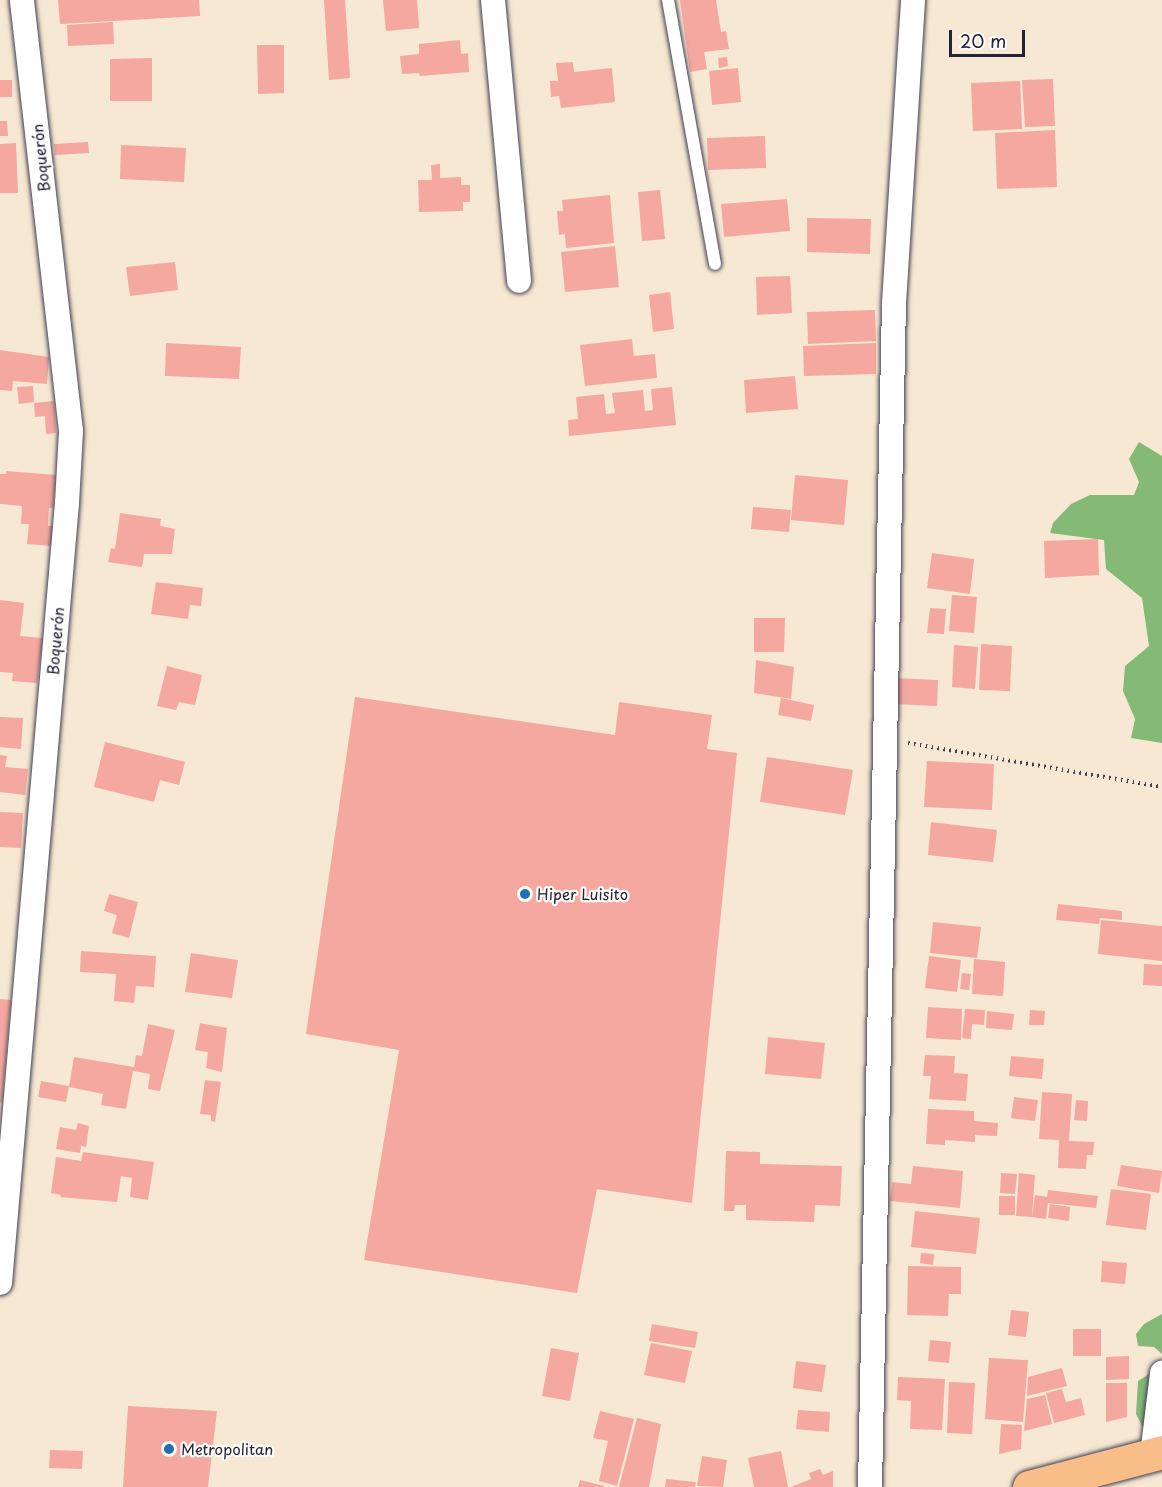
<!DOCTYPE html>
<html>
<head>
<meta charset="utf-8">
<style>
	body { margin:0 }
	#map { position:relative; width:1162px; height:1487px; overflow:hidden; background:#f7e8d3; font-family:"Playpen Sans",sans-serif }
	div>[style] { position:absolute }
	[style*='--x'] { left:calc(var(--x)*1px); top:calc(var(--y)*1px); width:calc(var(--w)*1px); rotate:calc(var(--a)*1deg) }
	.forest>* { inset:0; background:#84ba76 }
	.building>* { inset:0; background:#f4a8a0 }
	.path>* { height:4px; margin-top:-2px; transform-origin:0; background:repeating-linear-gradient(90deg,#424052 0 1.5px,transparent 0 6px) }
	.roads { filter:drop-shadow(0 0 2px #424052) drop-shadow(0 0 2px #424052) }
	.service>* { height:12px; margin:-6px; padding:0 6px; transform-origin:6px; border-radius:6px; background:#fff }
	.minor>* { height:24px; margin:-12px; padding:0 12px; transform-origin:12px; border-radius:12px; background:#fff }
	.primary>* { height:33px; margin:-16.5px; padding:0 16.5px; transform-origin:16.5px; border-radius:16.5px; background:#f9bd89 }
	.dots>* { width:16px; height:16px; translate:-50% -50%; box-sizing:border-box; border:3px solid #fdfcf7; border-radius:50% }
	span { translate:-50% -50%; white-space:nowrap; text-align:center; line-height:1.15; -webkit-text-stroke:4.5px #fdfcf7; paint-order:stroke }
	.street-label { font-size:15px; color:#22223b }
	.poi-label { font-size:15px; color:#22223b }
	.left { translate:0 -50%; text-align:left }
	.scale { position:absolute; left:949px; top:30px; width:76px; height:27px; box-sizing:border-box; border:3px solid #22223b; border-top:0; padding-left:8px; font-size:18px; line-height:21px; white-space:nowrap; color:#22223b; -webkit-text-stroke:4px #fdfcf7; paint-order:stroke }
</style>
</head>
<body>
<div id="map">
	<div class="forest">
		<i style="clip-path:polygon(1139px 442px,1162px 456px,1162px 743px,1131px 738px,1135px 719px,1123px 691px,1125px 666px,1149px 646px,1142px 598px,1106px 569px,1104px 540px,1050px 533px,1053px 523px,1071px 504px,1090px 495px,1134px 495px,1139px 482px,1129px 459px)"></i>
		<i style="clip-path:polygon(1162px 1314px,1162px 1354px,1154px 1347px,1138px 1346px,1136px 1334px,1144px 1324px)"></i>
		<i style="clip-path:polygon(1158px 1372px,1144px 1430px,1136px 1414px,1138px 1381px,1149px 1374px)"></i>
	</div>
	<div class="building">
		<i style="clip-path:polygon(58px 0,199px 0,200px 16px,60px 24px)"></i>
		<i style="clip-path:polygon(324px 0,345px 0,350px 78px,329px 80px)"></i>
		<i style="clip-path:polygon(383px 0,417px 0,419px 28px,386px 31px)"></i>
		<i style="clip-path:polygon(680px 0,716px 0,721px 32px,726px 31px,729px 49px,704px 52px,707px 69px,690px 72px)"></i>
		<i style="clip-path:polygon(113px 22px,114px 44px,68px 46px,67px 25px)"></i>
		<i style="clip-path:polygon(460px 40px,461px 54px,468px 53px,469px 72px,420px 76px,419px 73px,402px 74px,400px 56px,419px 54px,419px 44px)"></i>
		<i style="clip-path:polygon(257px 45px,284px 45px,284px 93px,258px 94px)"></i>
		<i style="clip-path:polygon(727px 57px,728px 66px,719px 68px,718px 58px)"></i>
		<i style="clip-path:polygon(152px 58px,152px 101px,110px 101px,110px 59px)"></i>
		<i style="clip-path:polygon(573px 62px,574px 72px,612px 68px,615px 102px,561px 108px,559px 96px,551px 97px,550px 81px,558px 81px,556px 63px)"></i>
		<i style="clip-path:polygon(738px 68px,741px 102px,712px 105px,709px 71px)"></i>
		<i style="clip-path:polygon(1053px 79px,1055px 126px,1025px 127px,1022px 80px)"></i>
		<i style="clip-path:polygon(0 80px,12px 80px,12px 97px,0 97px)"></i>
		<i style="clip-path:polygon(1020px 81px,1022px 129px,973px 131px,971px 83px)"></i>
		<i style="clip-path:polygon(0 121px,7px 121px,8px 136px,0 136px)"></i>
		<i style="clip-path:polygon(1055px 130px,1057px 187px,997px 189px,995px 133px)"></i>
		<i style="clip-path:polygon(765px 136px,766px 168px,708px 170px,707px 138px)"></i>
		<i style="clip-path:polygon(88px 142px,89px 153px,55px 155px,54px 144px)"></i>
		<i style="clip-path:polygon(16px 143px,18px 193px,0 193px,0 144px)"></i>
		<i style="clip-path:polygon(121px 145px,186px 148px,184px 182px,120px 179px)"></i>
		<i style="clip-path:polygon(440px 164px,440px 178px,461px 177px,461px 185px,470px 185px,470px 202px,463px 202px,463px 211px,419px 212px,418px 180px,432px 180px,431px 165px)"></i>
		<i style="clip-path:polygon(660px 190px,665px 239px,642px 241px,638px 192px)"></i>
		<i style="clip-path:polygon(610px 195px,614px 243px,566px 248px,565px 234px,559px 235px,557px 211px,563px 211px,562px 200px)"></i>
		<i style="clip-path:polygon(787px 199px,790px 231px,724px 237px,721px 204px)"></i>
		<i style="clip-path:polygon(807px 218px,871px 219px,870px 254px,807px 252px)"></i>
		<i style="clip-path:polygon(615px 246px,619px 287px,565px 292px,561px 252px)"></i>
		<i style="clip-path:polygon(175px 262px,178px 290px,130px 296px,126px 267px)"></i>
		<i style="clip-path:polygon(790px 276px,792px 313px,757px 315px,756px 277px)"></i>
		<i style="clip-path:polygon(670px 292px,674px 329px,653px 332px,649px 295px)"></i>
		<i style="clip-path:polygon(875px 310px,876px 341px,808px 344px,807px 312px)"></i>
		<i style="clip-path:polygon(632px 339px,634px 356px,655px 354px,657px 378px,585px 386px,580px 345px)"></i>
		<i style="clip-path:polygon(166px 343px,241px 347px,239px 379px,165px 376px)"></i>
		<i style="clip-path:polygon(876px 343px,876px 374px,804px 376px,803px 346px)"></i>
		<i style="clip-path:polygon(0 350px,49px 357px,47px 384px,13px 381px,12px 391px,0 390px)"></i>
		<i style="clip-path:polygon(795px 376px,798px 409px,746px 413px,744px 380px)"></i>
		<i style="clip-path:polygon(33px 386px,34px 402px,19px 404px,17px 387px)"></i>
		<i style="clip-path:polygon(672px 387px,676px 425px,569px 436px,568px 420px,578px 419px,576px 397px,604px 394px,606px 414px,615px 413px,612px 393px,643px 390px,645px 411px,653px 410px,651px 389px)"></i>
		<i style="clip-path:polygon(54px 401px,56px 433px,46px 434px,45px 416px,35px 417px,34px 403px)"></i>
		<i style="clip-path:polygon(6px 471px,56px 475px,53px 508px,49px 508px,48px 526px,53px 526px,52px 546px,27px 544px,29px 524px,21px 524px,22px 506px,0 504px,0 474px,6px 474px)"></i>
		<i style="clip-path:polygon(795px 475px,848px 480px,844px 525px,791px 520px)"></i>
		<i style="clip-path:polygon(753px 507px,791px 510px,789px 532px,751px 529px)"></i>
		<i style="clip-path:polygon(120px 513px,161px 519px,160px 526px,175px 529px,172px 554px,144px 554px,142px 567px,108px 562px,111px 548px,115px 549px)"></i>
		<i style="clip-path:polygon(1098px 539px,1099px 575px,1045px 578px,1044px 541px)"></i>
		<i style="clip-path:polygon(932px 553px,974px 559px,970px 594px,927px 588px)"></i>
		<i style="clip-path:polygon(156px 582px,203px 588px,201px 606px,190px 605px,188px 619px,151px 614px)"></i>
		<i style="clip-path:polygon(952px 595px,977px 597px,974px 633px,949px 631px)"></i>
		<i style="clip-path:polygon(0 600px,24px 603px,20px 636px,43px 638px,37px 683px,12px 681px,13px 673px,0 672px)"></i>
		<i style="clip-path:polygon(930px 608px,946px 609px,944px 634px,927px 633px)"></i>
		<i style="clip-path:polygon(754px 618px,785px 618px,784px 652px,754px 652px)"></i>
		<i style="clip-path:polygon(981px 644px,1012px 646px,1010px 691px,979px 690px)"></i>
		<i style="clip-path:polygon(954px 645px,978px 647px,975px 689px,952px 687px)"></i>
		<i style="clip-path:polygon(756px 660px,794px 667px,791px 699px,754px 693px)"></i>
		<i style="clip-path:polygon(167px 666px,202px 675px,195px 705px,179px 702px,176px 710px,157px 706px)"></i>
		<i style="clip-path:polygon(895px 678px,938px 680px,937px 706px,893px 704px)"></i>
		<i style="clip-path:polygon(355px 697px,615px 735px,619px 702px,712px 715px,707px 749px,737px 753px,692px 1203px,597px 1189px,577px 1293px,364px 1260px,399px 1050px,306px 1034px)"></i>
		<i style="clip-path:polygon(781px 698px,814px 705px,811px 721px,778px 715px)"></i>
		<i style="clip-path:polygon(0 717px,23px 718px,21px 749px,0 747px)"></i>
		<i style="clip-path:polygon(105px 742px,185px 762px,179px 785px,160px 780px,154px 802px,94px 787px)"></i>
		<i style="clip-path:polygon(0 755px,7px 756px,5px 767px,28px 769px,25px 795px,0 792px)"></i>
		<i style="clip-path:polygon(767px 757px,853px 770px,845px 815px,760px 802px)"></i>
		<i style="clip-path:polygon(927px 761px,994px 764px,992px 810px,924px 807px)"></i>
		<i style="clip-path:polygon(0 812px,23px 813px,21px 848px,0 847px)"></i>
		<i style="clip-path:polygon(931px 822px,997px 830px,993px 862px,928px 855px)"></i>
		<i style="clip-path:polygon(109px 894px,138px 902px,129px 938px,112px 933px,117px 915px,104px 911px)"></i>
		<i style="clip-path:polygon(1058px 904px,1122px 911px,1122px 920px,1100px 918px,1099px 924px,1056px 920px)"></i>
		<i style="clip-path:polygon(1101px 920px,1162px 926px,1162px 961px,1098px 954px)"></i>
		<i style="clip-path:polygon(933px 922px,981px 927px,977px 958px,930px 953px)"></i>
		<i style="clip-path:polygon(81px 951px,156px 956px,154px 987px,136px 986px,134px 1003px,114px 1001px,116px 974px,80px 972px)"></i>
		<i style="clip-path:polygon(191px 953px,238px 960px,232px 998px,185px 992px)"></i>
		<i style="clip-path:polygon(929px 956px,961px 960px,957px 992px,925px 988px)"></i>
		<i style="clip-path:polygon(974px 959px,1005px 962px,1003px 996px,972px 994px)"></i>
		<i style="clip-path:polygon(1144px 964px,1162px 965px,1162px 986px,1143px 985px)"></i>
		<i style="clip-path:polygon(962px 973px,971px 974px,969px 990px,960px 989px)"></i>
		<i style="clip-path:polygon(0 999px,11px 1000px,2px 1103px,0 1102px)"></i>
		<i style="clip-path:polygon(928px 1007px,962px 1009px,961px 1040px,926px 1038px)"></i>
		<i style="clip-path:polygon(965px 1009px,985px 1010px,984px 1025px,972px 1024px,971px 1039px,962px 1038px)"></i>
		<i style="clip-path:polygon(1030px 1010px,1045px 1011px,1044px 1025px,1029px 1025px)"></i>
		<i style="clip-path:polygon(987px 1011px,1014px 1014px,1012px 1030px,986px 1028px)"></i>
		<i style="clip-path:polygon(200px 1023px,227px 1028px,222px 1072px,206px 1068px,208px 1052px,195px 1050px)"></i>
		<i style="clip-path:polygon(148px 1024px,175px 1030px,160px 1091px,148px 1089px,150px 1074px,133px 1071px,126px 1109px,101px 1105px,103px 1094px,69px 1087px,74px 1057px,134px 1067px,136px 1055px,142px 1056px)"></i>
		<i style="clip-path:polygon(768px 1037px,825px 1043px,821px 1079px,765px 1074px)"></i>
		<i style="clip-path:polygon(925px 1055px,955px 1056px,954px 1073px,968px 1074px,966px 1101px,929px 1099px,931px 1076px,923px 1076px)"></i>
		<i style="clip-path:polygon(1011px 1056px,1044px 1059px,1042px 1079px,1009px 1076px)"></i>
		<i style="clip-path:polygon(205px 1080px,221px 1082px,215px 1122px,211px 1121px,211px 1115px,200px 1114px)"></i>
		<i style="clip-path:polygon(41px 1081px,69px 1086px,66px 1102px,38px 1097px)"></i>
		<i style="clip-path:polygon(1042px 1092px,1072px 1094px,1069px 1141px,1094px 1142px,1093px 1155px,1087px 1155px,1086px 1169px,1058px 1168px,1059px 1140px,1039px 1139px)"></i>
		<i style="clip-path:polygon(1014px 1097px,1038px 1100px,1035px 1121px,1011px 1118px)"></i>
		<i style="clip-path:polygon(1076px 1100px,1088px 1101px,1087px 1121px,1074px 1120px)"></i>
		<i style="clip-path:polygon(928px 1109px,974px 1111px,974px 1121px,998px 1123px,997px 1136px,975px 1135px,975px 1142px,945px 1140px,945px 1145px,926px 1144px)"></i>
		<i style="clip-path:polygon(78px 1123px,89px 1126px,86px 1147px,81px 1146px,80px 1153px,56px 1149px,60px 1127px,76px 1130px)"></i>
		<i style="clip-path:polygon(726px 1151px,760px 1152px,760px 1164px,842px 1166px,840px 1206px,815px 1205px,814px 1222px,746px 1220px,746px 1205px,735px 1205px,734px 1211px,724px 1211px)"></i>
		<i style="clip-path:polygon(83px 1152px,154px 1162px,148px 1200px,130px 1197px,132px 1178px,121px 1176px,117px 1202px,60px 1197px,61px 1195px,51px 1193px,56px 1157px,81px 1161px)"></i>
		<i style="clip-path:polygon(1121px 1165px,1162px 1171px,1159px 1193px,1117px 1186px)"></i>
		<i style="clip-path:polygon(913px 1166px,963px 1171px,960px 1208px,890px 1201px,892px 1182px,911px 1184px)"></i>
		<i style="clip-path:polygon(1001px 1173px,1017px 1174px,1015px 1194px,1000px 1193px)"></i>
		<i style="clip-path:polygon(1019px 1173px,1035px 1175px,1032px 1217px,1016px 1216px)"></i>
		<i style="clip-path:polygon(1111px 1189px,1151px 1194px,1146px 1230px,1106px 1225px)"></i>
		<i style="clip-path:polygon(1048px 1190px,1098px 1196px,1096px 1208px,1048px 1203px,1046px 1219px,1032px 1217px,1035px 1195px,1047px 1197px)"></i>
		<i style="clip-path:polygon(999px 1196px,1015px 1196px,1015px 1215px,999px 1215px)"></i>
		<i style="clip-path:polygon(1050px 1204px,1070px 1207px,1069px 1221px,1048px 1218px)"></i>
		<i style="clip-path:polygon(915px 1211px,980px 1218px,976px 1254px,911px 1247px)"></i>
		<i style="clip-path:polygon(921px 1253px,934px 1254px,933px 1265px,920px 1263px)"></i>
		<i style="clip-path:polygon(1102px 1261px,1127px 1263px,1125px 1284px,1101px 1282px)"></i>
		<i style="clip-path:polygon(908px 1266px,961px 1267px,961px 1294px,949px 1294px,948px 1316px,907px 1315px)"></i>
		<i style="clip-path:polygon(1011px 1310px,1029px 1312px,1026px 1337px,1008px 1335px)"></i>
		<i style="clip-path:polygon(652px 1324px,698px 1332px,695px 1348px,649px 1341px)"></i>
		<i style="clip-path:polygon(1073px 1329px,1101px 1329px,1101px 1356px,1073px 1356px)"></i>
		<i style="clip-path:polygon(930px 1340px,951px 1342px,949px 1363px,928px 1361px)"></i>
		<i style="clip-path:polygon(651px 1343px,692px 1351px,685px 1383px,644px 1375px)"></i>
		<i style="clip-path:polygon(551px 1348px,579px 1353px,570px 1401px,542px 1396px)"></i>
		<i style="clip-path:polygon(1129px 1356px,1129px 1379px,1106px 1380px,1106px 1357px)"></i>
		<i style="clip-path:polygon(989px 1358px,1028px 1360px,1023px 1422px,985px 1419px)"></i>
		<i style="clip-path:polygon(796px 1361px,826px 1365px,822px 1392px,793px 1388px)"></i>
		<i style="clip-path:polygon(1062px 1368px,1067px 1386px,1027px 1396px,1028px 1377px)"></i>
		<i style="clip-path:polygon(898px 1377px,945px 1379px,942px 1430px,910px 1429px,911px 1401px,897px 1400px)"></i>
		<i style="clip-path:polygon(949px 1382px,975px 1383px,972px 1434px,947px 1433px)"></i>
		<i style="clip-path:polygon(1106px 1383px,1127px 1383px,1127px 1417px,1106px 1422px)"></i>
		<i style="clip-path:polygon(1062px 1389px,1066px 1402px,1081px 1398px,1085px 1415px,1054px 1423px,1046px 1393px)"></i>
		<i style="clip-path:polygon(1045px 1395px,1052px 1424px,1024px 1431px,1027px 1399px)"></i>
		<i style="clip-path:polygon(128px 1406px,217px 1411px,208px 1487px,123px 1487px)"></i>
		<i style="clip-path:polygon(798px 1410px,830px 1412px,829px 1432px,796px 1429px)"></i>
		<i style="clip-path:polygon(600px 1411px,634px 1419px,617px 1486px,599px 1481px,608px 1441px,593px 1438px)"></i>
		<i style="clip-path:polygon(637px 1418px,661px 1424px,649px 1487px,619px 1487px)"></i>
		<i style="clip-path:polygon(1001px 1424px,1022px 1425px,1021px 1449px,999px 1454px)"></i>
		<i style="clip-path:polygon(50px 1450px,83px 1451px,82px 1469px,49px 1468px)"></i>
		<i style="clip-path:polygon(781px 1451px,788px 1487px,754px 1487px,748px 1458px)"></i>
		<i style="clip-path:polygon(702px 1456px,727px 1460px,723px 1487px,697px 1486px)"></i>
		<i style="clip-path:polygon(820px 1469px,823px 1475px,833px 1471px,833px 1487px,791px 1487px,811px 1479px,809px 1473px)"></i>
		<i style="clip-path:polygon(666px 1479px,696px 1482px,695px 1487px,665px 1487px)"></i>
		<i style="clip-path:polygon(580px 1480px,604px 1486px,604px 1487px,578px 1487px)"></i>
	</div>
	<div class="path">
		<i style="--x:908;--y:743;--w:258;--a:9.8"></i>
	</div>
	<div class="roads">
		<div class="service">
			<i style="--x:668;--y:0;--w:268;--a:79.9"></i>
		</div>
		<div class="minor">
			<i style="--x:493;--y:0;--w:282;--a:84.7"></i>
			<i style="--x:0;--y:1283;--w:783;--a:-85.09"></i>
			<i style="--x:67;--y:503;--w:72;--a:-86.8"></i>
			<i style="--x:71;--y:431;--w:434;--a:-96.5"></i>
			<i style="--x:1152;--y:1455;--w:83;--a:-83"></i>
			<i style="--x:870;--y:1487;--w:1184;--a:-88.84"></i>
			<i style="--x:894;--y:303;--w:304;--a:-86.4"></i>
		</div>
		<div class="primary">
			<i style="--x:1029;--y:1487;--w:138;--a:-14.7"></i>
		</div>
	</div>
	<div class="dots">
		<i style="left:525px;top:894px;background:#1f6fb2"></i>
		<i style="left:169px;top:1449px;background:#1f6fb2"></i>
	</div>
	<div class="street-label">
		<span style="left:40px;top:158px;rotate:-96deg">Boquerón</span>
		<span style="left:55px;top:641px;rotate:-85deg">Boquerón</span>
	</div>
	<div class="poi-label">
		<span class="left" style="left:537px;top:894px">Hiper Luisito</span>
		<span class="left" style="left:181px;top:1449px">Metropolitan</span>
	</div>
	<div class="scale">20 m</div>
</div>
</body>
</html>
